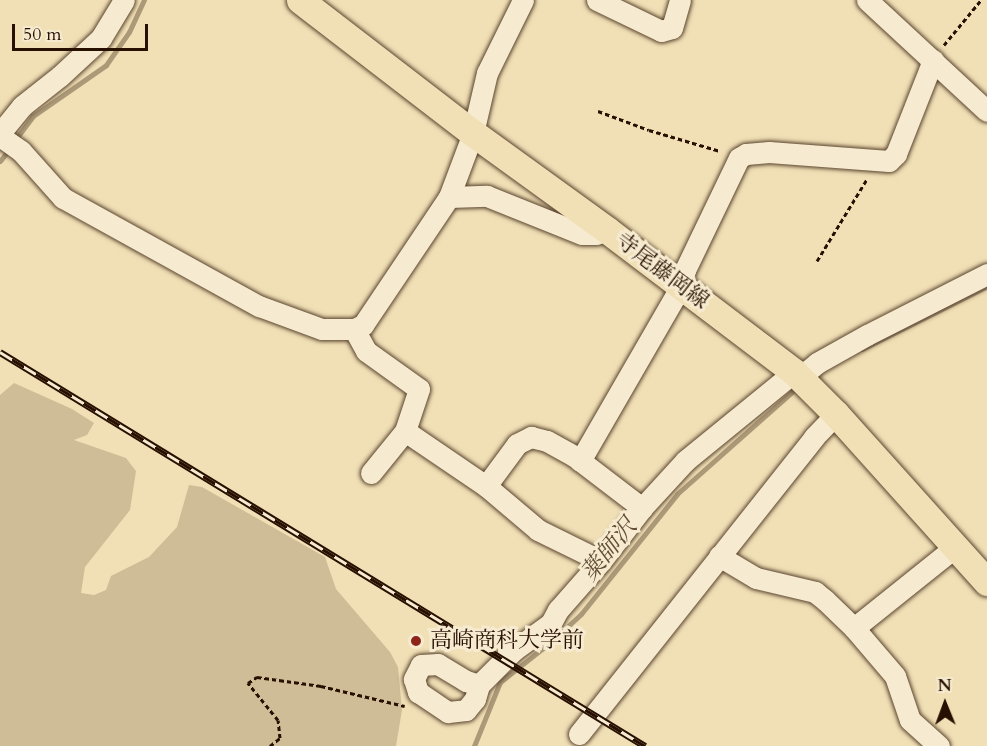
<!DOCTYPE html>
<html>
<head>
<meta charset="utf-8">
<style>
	body { margin:0 }
	#map { position:relative; width:987px; height:746px; overflow:hidden; background:#f1e0b6; font-family:Cardo,"Noto Serif JP",serif }
	div>[style] { position:absolute }
	[style*='--x'] { left:calc(var(--x)*1px); top:calc(var(--y)*1px); width:calc(var(--w)*1px); rotate:calc(var(--a)*1deg) }
	.green>* { inset:0; background:#cfbd97 }
	.stream>* { height:5px; margin:-2.5px; padding:0 2.5px; transform-origin:2.5px; border-radius:2.5px; background:#ac9978 }
	.path>* { height:3px; margin-top:-1.5px; transform-origin:0; background:repeating-linear-gradient(90deg,#271000 0 4.5px,transparent 0 7.5px) }
	.roads { filter:drop-shadow(0 0 2px #5a442e) drop-shadow(0 0 2px #5a442e) }
	.minor>* { height:21px; margin:-10.5px; padding:0 10.5px; transform-origin:10.5px; border-radius:10.5px; background:#f6ebd0 }
	.major>* { height:27px; margin:-13.5px; padding:0 13.5px; transform-origin:13.5px; border-radius:13.5px; background:#f1e0b6 }
	.rail>* { height:7px; margin-top:-3.5px; transform-origin:0; background:repeating-linear-gradient(90deg,#f6ebd0 0 14px,#271000 0 28px); box-sizing:border-box; border-block:2px solid #271000 }
	.dots>* { width:16px; height:16px; translate:-50% -50%; box-sizing:border-box; border:3px solid #f6ebd0; border-radius:50% }
	span { translate:-50% -50%; white-space:nowrap; text-align:center; line-height:1.15; -webkit-text-stroke:6px #f6ebd0; paint-order:stroke }
	.street-label { font-size:22px; color:#271000 }
	.poi-label { font-size:22px; color:#271000 }
	.left { translate:0 -50%; text-align:left }
	.water-label { font-size:24px; color:#634e36; font-style:italic }
	.north { position:absolute; left:915px; top:674px; width:60px; height:60px; -webkit-text-stroke:4px #f6ebd0; paint-order:stroke; rotate:359deg; font-size:16px; font-weight:700; line-height:24px; text-align:center; color:#271000 }
	.north::after { content:''; display:block; margin:auto; width:21px; height:27px; background:#271000; clip-path:polygon(50% 0,100% 100%,50% 72%,0 100%) }
	.scale { position:absolute; left:12px; top:24px; width:136px; height:27px; box-sizing:border-box; border:3px solid #271000; border-top:0; padding-left:8px; font-size:18px; line-height:21px; white-space:nowrap; color:#271000; -webkit-text-stroke:4px #f6ebd0; paint-order:stroke }
</style>
</head>
<body>
<div id="map">
	<div class="green">
		<i style="clip-path:polygon(14px 383px,72px 409px,94px 423px,87px 435px,74px 440px,126px 458px,136px 471px,130px 510px,85px 567px,81px 593px,94px 595px,106px 590px,111px 576px,149px 557px,177px 527px,189px 485px,202px 487px,325px 557px,336px 589px,390px 652px,398px 667px,402px 710px,396px 746px,0 746px,0 395px)"></i>
	</div>
	<div class="stream">
		<i style="--x:15;--y:140;--w:30;--a:-53"></i>
		<i style="--x:33;--y:116;--w:89;--a:-34.9"></i>
		<i style="--x:106;--y:65;--w:40;--a:-55.1"></i>
		<i style="--x:129;--y:32;--w:35;--a:-65"></i>
		<i style="--x:0;--y:161;--w:16;--a:-52"></i>
		<i style="--x:862;--y:349;--w:140;--a:-26.7"></i>
		<i style="--x:474;--y:746;--w:69;--a:-67.9"></i>
		<i style="--x:500;--y:682;--w:66;--a:-38.3"></i>
		<i style="--x:552;--y:641;--w:40;--a:-43"></i>
		<i style="--x:581;--y:614;--w:154;--a:-51.3"></i>
		<i style="--x:677;--y:494;--w:157;--a:-41.6"></i>
	</div>
	<div class="path">
		<i style="--x:944;--y:45;--w:58;--a:-50.6"></i>
		<i style="--x:598;--y:111;--w:54;--a:20.4"></i>
		<i style="--x:649;--y:130;--w:74;--a:16.5"></i>
		<i style="--x:817;--y:261;--w:96;--a:-58.6"></i>
		<i style="--x:270;--y:746;--w:13;--a:-39"></i>
		<i style="--x:280;--y:738;--w:18;--a:-96"></i>
		<i style="--x:278;--y:720;--w:48;--a:-129"></i>
		<i style="--x:248;--y:683;--w:11;--a:-34"></i>
		<i style="--x:257;--y:677;--w:65;--a:8"></i>
		<i style="--x:321;--y:686;--w:86;--a:13.4"></i>
	</div>
	<div class="roads">
		<div class="minor">
			<i style="--x:597;--y:0;--w:71;--a:25.8"></i>
			<i style="--x:661;--y:31;--w:11;--a:-15"></i>
			<i style="--x:672;--y:28;--w:29;--a:-74"></i>
			<i style="--x:867;--y:0;--w:163;--a:42.8"></i>
			<i style="--x:0;--y:131;--w:9;--a:63"></i>
			<i style="--x:4;--y:139;--w:21;--a:35"></i>
			<i style="--x:21;--y:151;--w:63;--a:48.2"></i>
			<i style="--x:63;--y:198;--w:224;--a:28.9"></i>
			<i style="--x:259;--y:306;--w:67;--a:20.1"></i>
			<i style="--x:322;--y:329;--w:32;--a:0"></i>
			<i style="--x:354;--y:329;--w:10;--a:-24"></i>
			<i style="--x:363;--y:325;--w:154;--a:-56.1"></i>
			<i style="--x:449;--y:197;--w:68;--a:-69.4"></i>
			<i style="--x:473;--y:133;--w:62;--a:-76.9"></i>
			<i style="--x:487;--y:73;--w:81;--a:-63.7"></i>
			<i style="--x:1;--y:132;--w:33;--a:-51"></i>
			<i style="--x:22;--y:106;--w:48;--a:-38.3"></i>
			<i style="--x:60;--y:76;--w:56;--a:-42.8"></i>
			<i style="--x:101;--y:38;--w:44;--a:-58.8"></i>
			<i style="--x:449;--y:197;--w:38;--a:-2"></i>
			<i style="--x:487;--y:196;--w:102;--a:21.8"></i>
			<i style="--x:582;--y:234;--w:14;--a:0"></i>
			<i style="--x:596;--y:234;--w:12;--a:-20"></i>
			<i style="--x:354;--y:329;--w:25;--a:61"></i>
			<i style="--x:366;--y:351;--w:65;--a:35.6"></i>
			<i style="--x:419;--y:389;--w:44;--a:108.4"></i>
			<i style="--x:405;--y:431;--w:54;--a:129"></i>
			<i style="--x:800;--y:377;--w:22;--a:-39"></i>
			<i style="--x:817;--y:363;--w:57;--a:-29.2"></i>
			<i style="--x:867;--y:335;--w:135;--a:-26.9"></i>
			<i style="--x:405;--y:431;--w:98;--a:34.2"></i>
			<i style="--x:486;--y:486;--w:68;--a:40.2"></i>
			<i style="--x:538;--y:530;--w:70;--a:26.2"></i>
			<i style="--x:580;--y:461;--w:202;--a:-60"></i>
			<i style="--x:681;--y:286;--w:16;--a:-76"></i>
			<i style="--x:685;--y:270;--w:124;--a:-64.3"></i>
			<i style="--x:739;--y:158;--w:8;--a:-30"></i>
			<i style="--x:746;--y:154;--w:23;--a:-5"></i>
			<i style="--x:769;--y:152;--w:120;--a:4.3"></i>
			<i style="--x:889;--y:161;--w:10;--a:-45"></i>
			<i style="--x:896;--y:154;--w:101;--a:-68.5"></i>
			<i style="--x:486;--y:486;--w:52;--a:-53.6"></i>
			<i style="--x:517;--y:444;--w:16;--a:-27"></i>
			<i style="--x:531;--y:437;--w:16;--a:14"></i>
			<i style="--x:547;--y:441;--w:31;--a:29"></i>
			<i style="--x:574;--y:456;--w:86;--a:37.4"></i>
			<i style="--x:719;--y:556;--w:43;--a:30.7"></i>
			<i style="--x:756;--y:578;--w:61;--a:13.3"></i>
			<i style="--x:815;--y:592;--w:13;--a:39"></i>
			<i style="--x:825;--y:600;--w:40;--a:44"></i>
			<i style="--x:854;--y:628;--w:63;--a:49.5"></i>
			<i style="--x:895;--y:676;--w:46;--a:71.2"></i>
			<i style="--x:910;--y:720;--w:39;--a:42"></i>
			<i style="--x:854;--y:628;--w:128;--a:-38.7"></i>
			<i style="--x:479;--y:685;--w:14;--a:-163"></i>
			<i style="--x:466;--y:681;--w:33;--a:-149"></i>
			<i style="--x:438;--y:664;--w:17;--a:177"></i>
			<i style="--x:421;--y:665;--w:16;--a:117"></i>
			<i style="--x:414;--y:679;--w:14;--a:73"></i>
			<i style="--x:418;--y:692;--w:36;--a:34"></i>
			<i style="--x:448;--y:712;--w:18;--a:-6"></i>
			<i style="--x:466;--y:710;--w:14;--a:-51"></i>
			<i style="--x:475;--y:699;--w:15;--a:-74"></i>
			<i style="--x:479;--y:685;--w:49;--a:-45"></i>
			<i style="--x:514;--y:650;--w:46;--a:-36.1"></i>
			<i style="--x:551;--y:623;--w:15;--a:-62"></i>
			<i style="--x:558;--y:610;--w:65;--a:-48.7"></i>
			<i style="--x:601;--y:561;--w:67;--a:-52.3"></i>
			<i style="--x:642;--y:508;--w:64;--a:-47.5"></i>
			<i style="--x:685;--y:461;--w:141;--a:-39.2"></i>
			<i style="--x:579;--y:734;--w:379;--a:-51.6"></i>
			<i style="--x:814;--y:437;--w:32;--a:-46"></i>
		</div>
		<div class="major">
			<i style="--x:300;--y:0;--w:218;--a:37.6"></i>
			<i style="--x:473;--y:133;--w:165;--a:35.9"></i>
			<i style="--x:607;--y:230;--w:235;--a:37.2"></i>
			<i style="--x:794;--y:372;--w:59;--a:45"></i>
			<i style="--x:836;--y:414;--w:226;--a:48.1"></i>
		</div>
	</div>
	<div class="rail">
		<i style="--x:0;--y:352;--w:756;--a:31.42"></i>
	</div>
	<div class="dots">
		<i style="left:416px;top:641px;background:#8f2418"></i>
	</div>
	<div class="street-label">
		<span style="left:662px;top:271px;rotate:37deg">寺尾藤岡線</span>
	</div>
	<div class="poi-label">
		<span class="left" style="left:430px;top:641px">高崎商科大学前</span>
	</div>
	<div class="water-label">
		<span style="left:609px;top:550px;rotate:-51deg">薬師沢</span>
	</div>
	<div class="north">N</div>
	<div class="scale">50 m</div>
</div>
</body>
</html>
